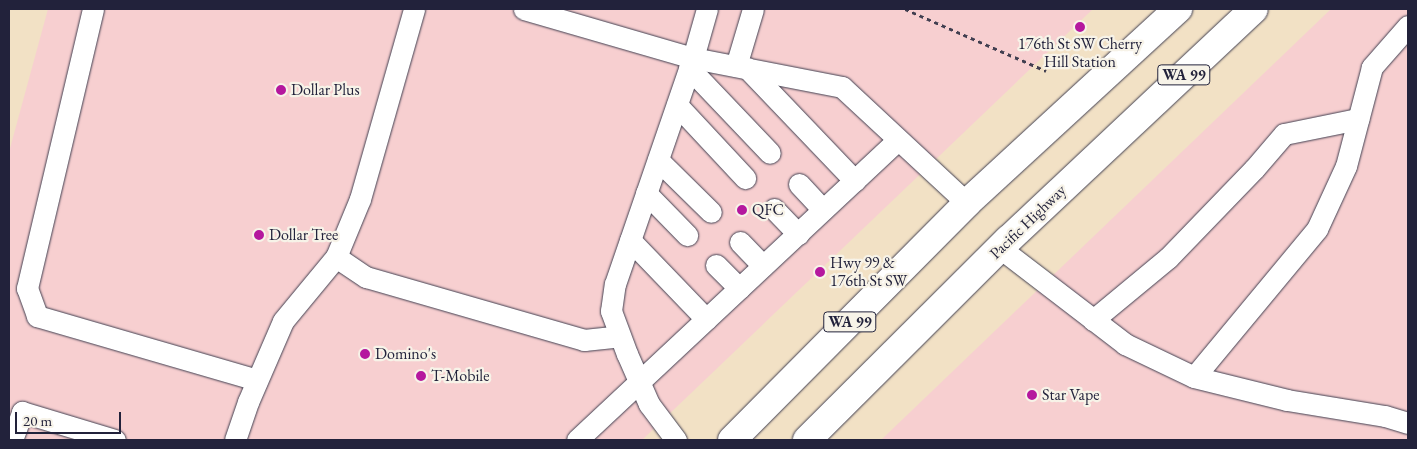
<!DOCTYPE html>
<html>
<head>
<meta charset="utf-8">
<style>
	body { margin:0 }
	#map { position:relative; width:1417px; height:449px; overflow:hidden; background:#f2e1c5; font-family:"EB Garamond",serif }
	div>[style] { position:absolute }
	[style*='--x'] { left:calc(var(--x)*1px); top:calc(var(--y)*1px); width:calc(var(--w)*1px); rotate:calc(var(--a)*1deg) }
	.built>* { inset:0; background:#f7cfd0 }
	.path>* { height:3px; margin-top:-1.5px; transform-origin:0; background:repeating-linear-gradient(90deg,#413f50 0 4px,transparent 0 8px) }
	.roads { filter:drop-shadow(0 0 1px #413f50) drop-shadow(0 0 1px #413f50) }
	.lane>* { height:21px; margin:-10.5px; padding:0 10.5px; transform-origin:10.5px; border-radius:10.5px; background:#fff }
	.highway>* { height:28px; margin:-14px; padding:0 14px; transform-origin:14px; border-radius:14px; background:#fff }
	.dots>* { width:14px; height:14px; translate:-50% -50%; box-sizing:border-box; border:2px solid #f7f3e8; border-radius:50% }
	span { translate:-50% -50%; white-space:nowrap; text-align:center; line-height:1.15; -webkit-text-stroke:4.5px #f7f3e8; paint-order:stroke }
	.shield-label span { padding:1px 4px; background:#f7f3e8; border:1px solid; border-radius:4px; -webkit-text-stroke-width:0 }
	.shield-label { font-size:15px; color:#22223b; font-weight:700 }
	.poi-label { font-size:16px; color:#22223b }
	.left { translate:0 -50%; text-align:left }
	.street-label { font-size:16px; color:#22223b }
	.frame { position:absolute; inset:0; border:10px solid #22223b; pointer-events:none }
	.scale { position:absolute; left:15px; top:412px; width:106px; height:22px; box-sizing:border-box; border:2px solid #22223b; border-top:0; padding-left:6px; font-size:15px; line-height:18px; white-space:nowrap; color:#22223b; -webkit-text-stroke:4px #f7f3e8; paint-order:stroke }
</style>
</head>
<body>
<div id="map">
	<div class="built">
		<i style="clip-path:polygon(48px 9px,1093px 9px,642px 440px,9px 440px,9px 152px)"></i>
		<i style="clip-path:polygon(1331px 9px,1408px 9px,1408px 440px,881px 440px)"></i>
	</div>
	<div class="path">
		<i style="--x:905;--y:9;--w:154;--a:23.7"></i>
	</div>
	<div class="roads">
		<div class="lane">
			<i style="--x:93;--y:9;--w:287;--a:103.3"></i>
			<i style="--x:27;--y:288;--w:30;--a:70"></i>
			<i style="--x:37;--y:316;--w:229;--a:16.2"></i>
			<i style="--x:524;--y:9;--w:176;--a:16.2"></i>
			<i style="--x:693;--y:58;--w:152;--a:11"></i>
			<i style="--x:842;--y:87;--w:171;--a:42.9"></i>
			<i style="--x:1408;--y:26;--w:55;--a:131.3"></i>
			<i style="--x:1372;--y:67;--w:102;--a:104.7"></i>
			<i style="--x:1346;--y:166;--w:69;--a:114.7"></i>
			<i style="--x:1317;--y:229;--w:192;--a:129.7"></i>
			<i style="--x:1194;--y:377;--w:96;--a:13.9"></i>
			<i style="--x:1287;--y:400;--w:99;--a:9.3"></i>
			<i style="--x:1385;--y:416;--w:24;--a:17"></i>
			<i style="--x:736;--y:66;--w:59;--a:-73.4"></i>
			<i style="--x:689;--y:68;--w:117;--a:46.4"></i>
			<i style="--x:747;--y:68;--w:156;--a:46.3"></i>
			<i style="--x:677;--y:105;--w:100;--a:47"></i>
			<i style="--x:658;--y:160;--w:74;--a:44.5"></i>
			<i style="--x:799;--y:184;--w:35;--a:47"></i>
			<i style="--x:646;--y:193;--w:59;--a:45.7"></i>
			<i style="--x:774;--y:209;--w:35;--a:46"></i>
			<i style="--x:630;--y:240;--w:110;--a:46.1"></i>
			<i style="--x:740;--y:242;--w:33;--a:46"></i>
			<i style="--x:1000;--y:248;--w:158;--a:37.5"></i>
			<i style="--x:1125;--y:344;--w:76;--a:25.6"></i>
			<i style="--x:336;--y:257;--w:36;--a:34"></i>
			<i style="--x:366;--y:277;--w:227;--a:16.1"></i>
			<i style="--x:584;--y:340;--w:36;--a:-6"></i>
			<i style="--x:716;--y:265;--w:33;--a:45"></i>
			<i style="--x:1093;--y:320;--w:97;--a:-39.6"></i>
			<i style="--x:1168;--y:258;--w:124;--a:-46"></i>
			<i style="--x:1254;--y:169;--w:46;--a:-49.4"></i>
			<i style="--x:1284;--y:134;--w:76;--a:-11.5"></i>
			<i style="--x:12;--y:440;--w:30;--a:-70"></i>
			<i style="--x:22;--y:412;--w:97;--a:16.8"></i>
			<i style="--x:235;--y:440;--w:40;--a:-71.1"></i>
			<i style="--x:248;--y:402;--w:88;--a:-66.6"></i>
			<i style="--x:283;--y:321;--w:83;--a:-50.4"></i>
			<i style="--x:336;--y:257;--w:63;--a:-67.5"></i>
			<i style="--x:360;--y:199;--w:198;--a:-74.1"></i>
			<i style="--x:577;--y:440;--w:439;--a:-43.1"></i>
			<i style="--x:676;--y:440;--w:45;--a:-126.9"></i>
			<i style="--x:649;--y:404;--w:55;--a:-113.7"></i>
			<i style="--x:627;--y:354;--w:46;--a:-110.4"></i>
			<i style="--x:611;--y:311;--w:27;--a:-82"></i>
			<i style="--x:615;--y:284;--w:239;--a:-71"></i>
			<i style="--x:693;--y:58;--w:51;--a:-74.1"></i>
		</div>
		<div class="highway">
			<i style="--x:732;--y:440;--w:334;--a:-45.2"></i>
			<i style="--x:967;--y:203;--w:287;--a:-42.6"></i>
			<i style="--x:807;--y:440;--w:284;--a:-44.9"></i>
			<i style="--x:1008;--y:240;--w:337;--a:-43.2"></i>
		</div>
	</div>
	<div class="dots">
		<i style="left:1080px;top:27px;background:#b5179e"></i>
		<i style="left:281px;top:90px;background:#b5179e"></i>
		<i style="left:742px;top:210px;background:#b5179e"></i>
		<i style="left:259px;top:235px;background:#b5179e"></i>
		<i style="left:820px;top:272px;background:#b5179e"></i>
		<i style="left:365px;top:354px;background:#b5179e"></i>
		<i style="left:421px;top:376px;background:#b5179e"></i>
		<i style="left:1032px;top:395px;background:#b5179e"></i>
	</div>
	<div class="shield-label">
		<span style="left:1184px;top:75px">WA 99</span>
		<span style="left:850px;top:322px">WA 99</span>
	</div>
	<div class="poi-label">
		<span style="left:1080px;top:53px">176th St SW Cherry<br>Hill Station</span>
		<span class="left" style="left:291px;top:90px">Dollar Plus</span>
		<span class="left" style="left:752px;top:210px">QFC</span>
		<span class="left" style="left:269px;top:235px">Dollar Tree</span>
		<span class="left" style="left:830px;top:272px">Hwy 99 &amp;<br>176th St SW</span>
		<span class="left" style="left:375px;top:354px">Domino's</span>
		<span class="left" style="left:431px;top:376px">T-Mobile</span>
		<span class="left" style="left:1042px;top:395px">Star Vape</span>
	</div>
	<div class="street-label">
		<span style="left:1028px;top:222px;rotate:-44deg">Pacific Highway</span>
	</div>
	<div class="frame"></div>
	<div class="scale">20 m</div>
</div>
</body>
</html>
